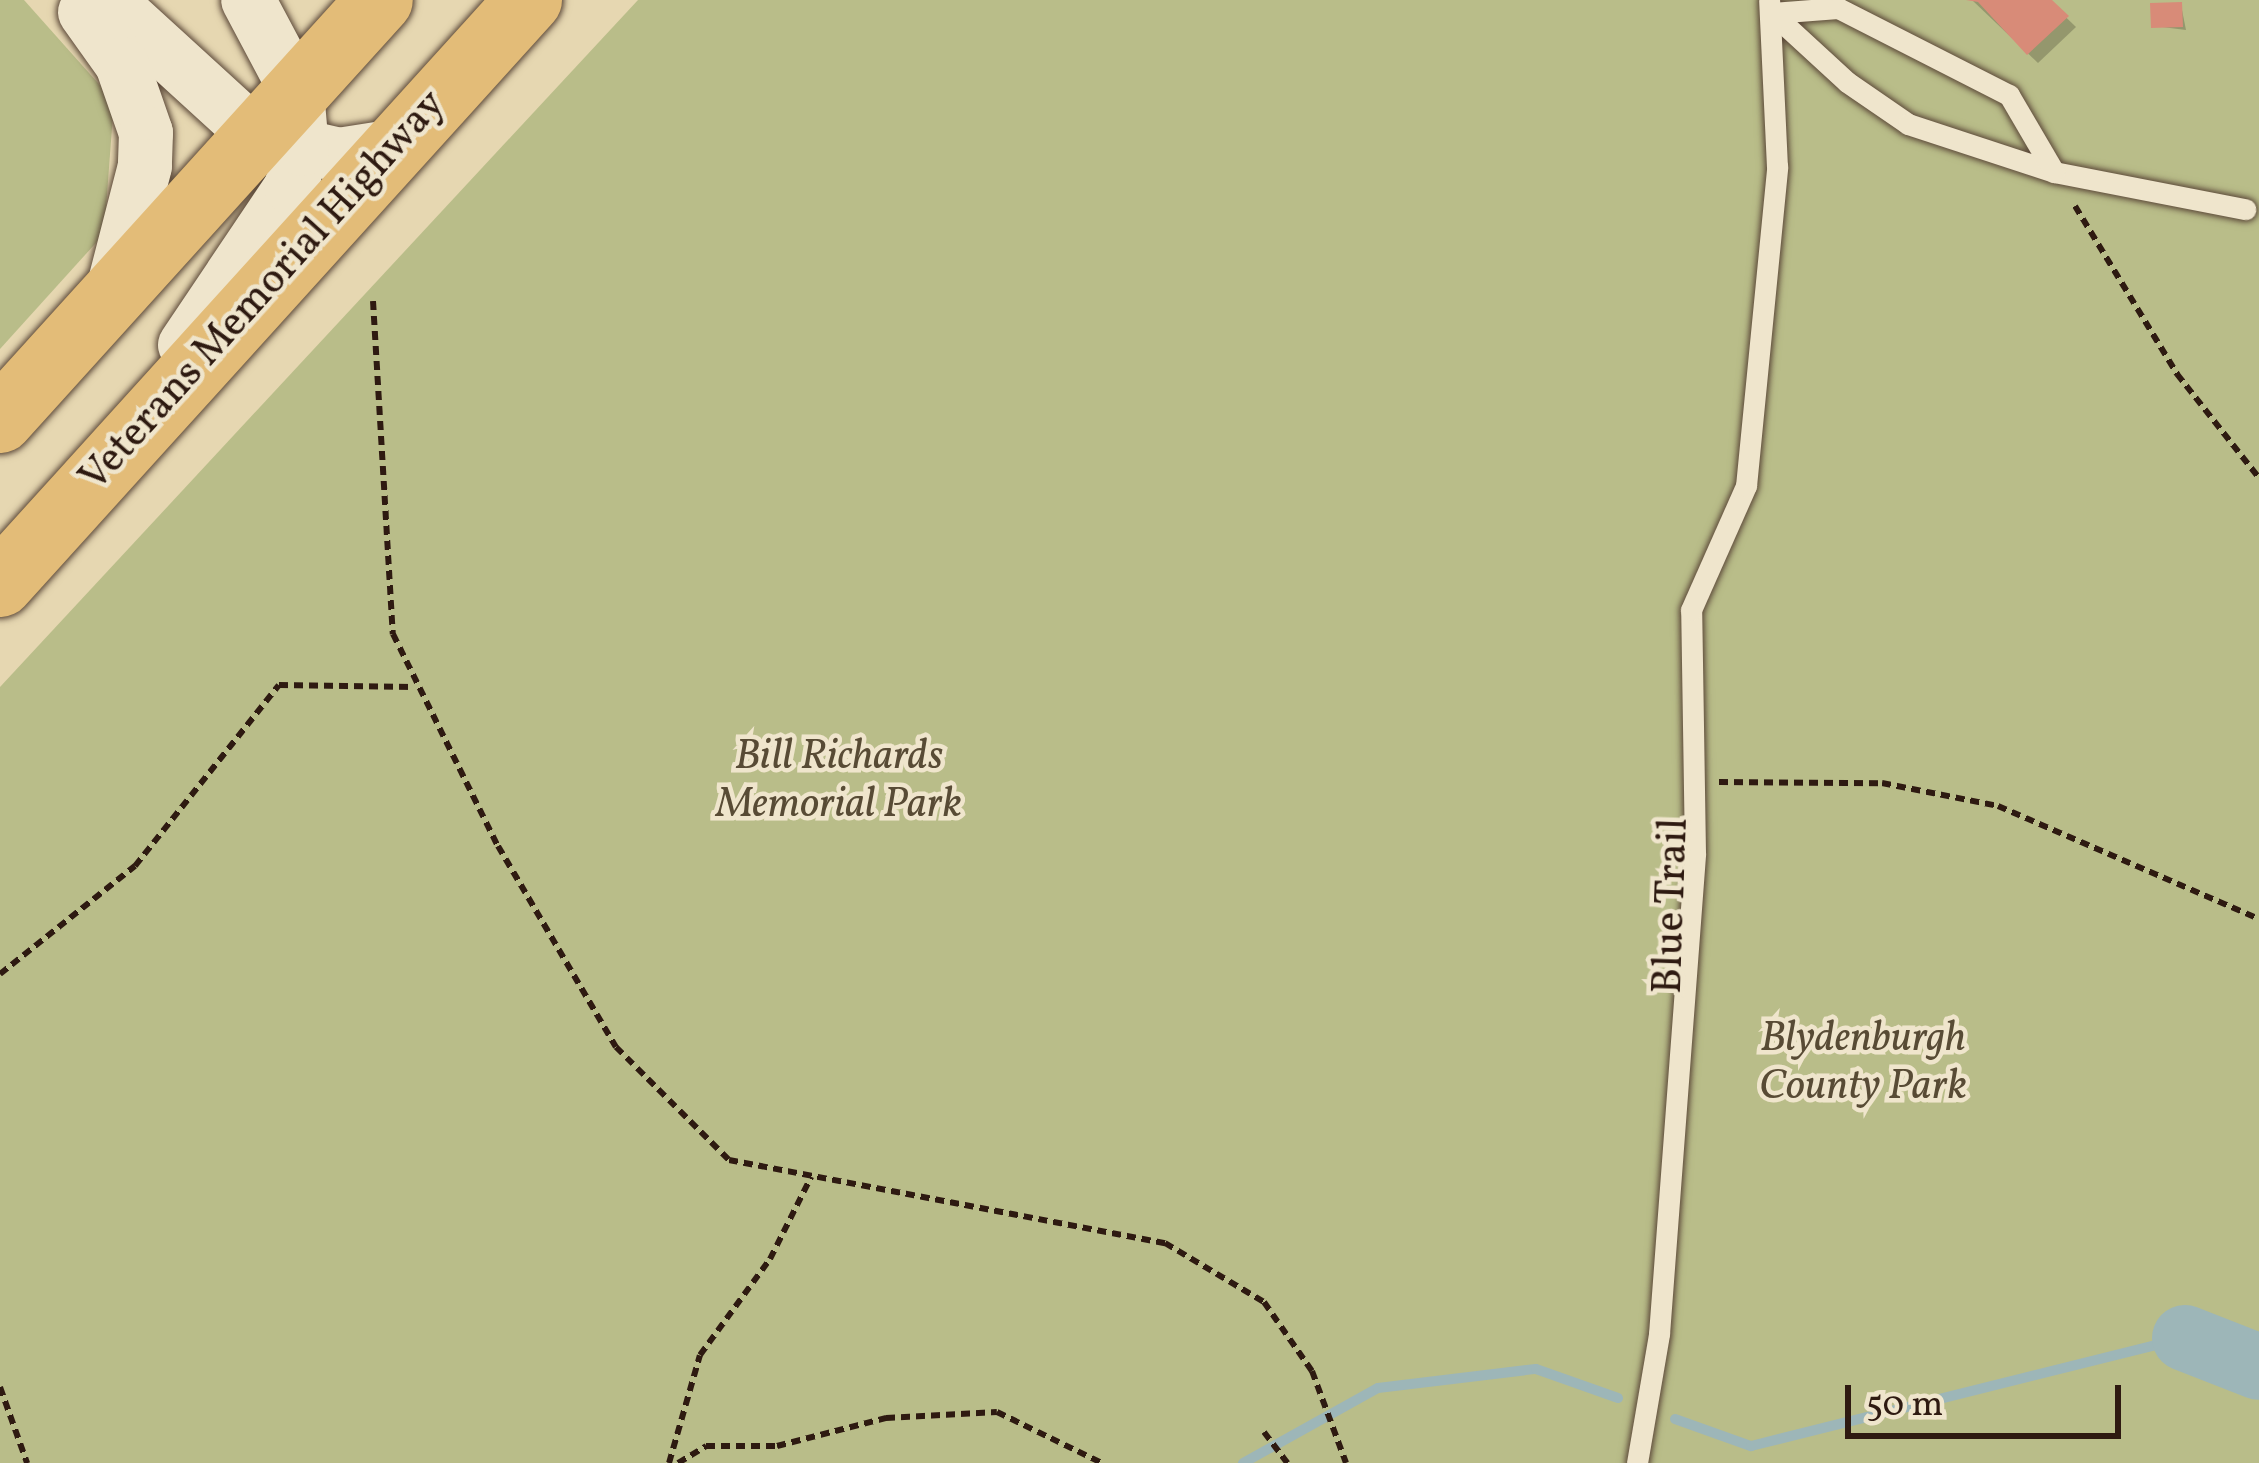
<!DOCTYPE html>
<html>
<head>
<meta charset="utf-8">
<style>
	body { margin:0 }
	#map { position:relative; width:2259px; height:1463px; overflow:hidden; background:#e6d7b1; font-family:Vollkorn,serif }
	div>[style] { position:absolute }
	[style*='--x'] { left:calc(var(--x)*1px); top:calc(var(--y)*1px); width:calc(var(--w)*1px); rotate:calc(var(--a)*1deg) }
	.green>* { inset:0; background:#b9bd89 }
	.shadow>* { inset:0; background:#0003 }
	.stream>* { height:10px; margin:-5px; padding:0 5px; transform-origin:5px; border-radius:5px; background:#9db6b8 }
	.river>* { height:66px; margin:-33px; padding:0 33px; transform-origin:33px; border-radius:33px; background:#9db6b8 }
	.building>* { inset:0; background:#d88b78 }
	.path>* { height:6px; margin-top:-3px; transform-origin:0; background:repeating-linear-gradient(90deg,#2e1a11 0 9px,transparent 0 15px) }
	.roads { filter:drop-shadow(0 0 3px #5c4939) drop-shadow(0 0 3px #5c4939) }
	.service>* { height:21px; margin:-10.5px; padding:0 10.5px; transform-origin:10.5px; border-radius:10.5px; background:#efe5cc }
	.tertiary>* { height:54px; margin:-27px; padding:0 27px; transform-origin:27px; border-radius:27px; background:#efe5cc }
	.trunk>* { height:66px; margin:-33px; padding:0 33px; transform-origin:33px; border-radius:33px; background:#e3bc78 }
	span { translate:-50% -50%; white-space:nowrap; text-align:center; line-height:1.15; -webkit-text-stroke:9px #efe5cc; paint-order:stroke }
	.street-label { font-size:42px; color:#2e1a11 }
	.park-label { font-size:42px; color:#584b35; font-style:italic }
	.scale { position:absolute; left:1845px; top:1385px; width:276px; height:54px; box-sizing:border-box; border:6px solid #2e1a11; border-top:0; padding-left:15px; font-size:36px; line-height:42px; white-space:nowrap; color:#2e1a11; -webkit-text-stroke:9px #efe5cc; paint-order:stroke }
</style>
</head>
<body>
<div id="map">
	<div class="green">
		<i style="clip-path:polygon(0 0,24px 0,114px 101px,104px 234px,0 349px)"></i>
		<i style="clip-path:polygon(638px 0,2259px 0,2259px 1463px,0 1463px,0 687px)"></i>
	</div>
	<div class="shadow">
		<i style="clip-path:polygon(1972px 0,2048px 0,2076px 27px,2038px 63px)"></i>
		<i style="clip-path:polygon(2181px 5px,2186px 30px,2154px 26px)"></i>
	</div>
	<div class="stream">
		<i style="--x:1675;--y:1419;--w:81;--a:19.6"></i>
		<i style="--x:1751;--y:1446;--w:447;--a:-14"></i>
		<i style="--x:1243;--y:1463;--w:154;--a:-29.1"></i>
		<i style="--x:1378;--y:1388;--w:159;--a:-6.9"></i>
		<i style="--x:1536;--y:1369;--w:87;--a:19.5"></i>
	</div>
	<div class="river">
		<i style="--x:2185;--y:1338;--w:79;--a:21.4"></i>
	</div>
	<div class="building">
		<i style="clip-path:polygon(1966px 0,2052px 0,2069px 16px,2027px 55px,1978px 2px)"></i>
		<i style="clip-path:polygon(2182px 2px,2183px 27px,2151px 28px,2150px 3px)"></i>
	</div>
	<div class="path">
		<i style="--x:2075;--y:206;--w:197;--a:58.7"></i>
		<i style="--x:2177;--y:374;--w:132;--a:51.7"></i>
		<i style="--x:373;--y:301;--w:334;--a:86.6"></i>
		<i style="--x:393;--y:634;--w:237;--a:63.7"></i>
		<i style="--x:498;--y:846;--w:233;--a:59.6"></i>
		<i style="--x:616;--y:1047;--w:160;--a:45"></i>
		<i style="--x:729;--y:1160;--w:444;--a:10.8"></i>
		<i style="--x:1165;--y:1243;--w:115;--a:30.8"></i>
		<i style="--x:1264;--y:1302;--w:84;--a:55.2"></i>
		<i style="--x:1312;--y:1371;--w:98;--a:69.7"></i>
		<i style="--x:1719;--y:782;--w:163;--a:0.4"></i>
		<i style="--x:1882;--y:783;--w:118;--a:11.2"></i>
		<i style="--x:1998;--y:806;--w:284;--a:23.4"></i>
		<i style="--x:0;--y:974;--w:173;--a:-38.7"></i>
		<i style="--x:135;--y:866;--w:231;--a:-51.5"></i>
		<i style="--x:279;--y:685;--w:134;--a:0.9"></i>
		<i style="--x:0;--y:1387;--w:81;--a:70.4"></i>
		<i style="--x:1264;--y:1432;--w:39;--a:53"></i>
		<i style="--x:669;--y:1463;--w:112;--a:-74"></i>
		<i style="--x:700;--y:1355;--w:119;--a:-53.9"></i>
		<i style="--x:770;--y:1259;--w:92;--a:-63.4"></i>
		<i style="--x:678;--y:1463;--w:33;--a:-31"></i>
		<i style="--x:706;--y:1446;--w:71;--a:0"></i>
		<i style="--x:777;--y:1446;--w:113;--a:-14.4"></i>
		<i style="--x:886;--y:1418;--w:111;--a:-3.1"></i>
		<i style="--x:997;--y:1412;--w:117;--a:25.9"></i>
	</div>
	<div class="roads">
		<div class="service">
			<i style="--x:1772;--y:13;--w:102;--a:42.6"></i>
			<i style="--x:1847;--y:82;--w:74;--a:34.5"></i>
			<i style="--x:1908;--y:124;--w:154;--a:18.2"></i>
			<i style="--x:2054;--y:172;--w:195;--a:11"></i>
			<i style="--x:1772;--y:13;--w:66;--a:-4.3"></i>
			<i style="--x:1838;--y:8;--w:192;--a:27"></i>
			<i style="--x:2009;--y:95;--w:89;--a:59.7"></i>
			<i style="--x:1637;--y:1463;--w:131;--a:-80.3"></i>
			<i style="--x:1659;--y:1334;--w:482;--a:-85.7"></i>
			<i style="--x:1695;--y:853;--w:243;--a:-90.9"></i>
			<i style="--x:1691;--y:610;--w:136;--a:-66.1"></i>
			<i style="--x:1746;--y:486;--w:321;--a:-84.4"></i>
			<i style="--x:1777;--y:167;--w:167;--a:-92.7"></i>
		</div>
		<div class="tertiary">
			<i style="--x:108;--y:0;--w:202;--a:42.4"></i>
			<i style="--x:257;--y:136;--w:84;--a:13"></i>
			<i style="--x:339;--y:155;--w:58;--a:-9"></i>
			<i style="--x:85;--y:12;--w:64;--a:54.6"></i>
			<i style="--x:122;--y:64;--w:73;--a:70.8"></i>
			<i style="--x:146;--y:133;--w:33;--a:92"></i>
			<i style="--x:145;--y:166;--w:135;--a:104.5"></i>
			<i style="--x:185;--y:345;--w:190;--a:-56.1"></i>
			<i style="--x:291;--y:187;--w:40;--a:-74"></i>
			<i style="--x:302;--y:149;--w:57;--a:-95"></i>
			<i style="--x:297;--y:92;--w:104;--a:-118"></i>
		</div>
		<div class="trunk">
			<i style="--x:0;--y:420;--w:566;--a:-47.86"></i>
			<i style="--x:0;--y:584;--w:788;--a:-47.83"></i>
		</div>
	</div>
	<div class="street-label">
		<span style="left:264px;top:292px;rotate:-48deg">Veterans Memorial Highway</span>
		<span style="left:1673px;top:906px;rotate:-88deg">Blue Trail</span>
	</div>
	<div class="park-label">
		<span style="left:839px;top:782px">Bill Richards<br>Memorial Park</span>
		<span style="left:1863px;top:1064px">Blydenburgh<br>County Park</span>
	</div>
	<div class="scale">50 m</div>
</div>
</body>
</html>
